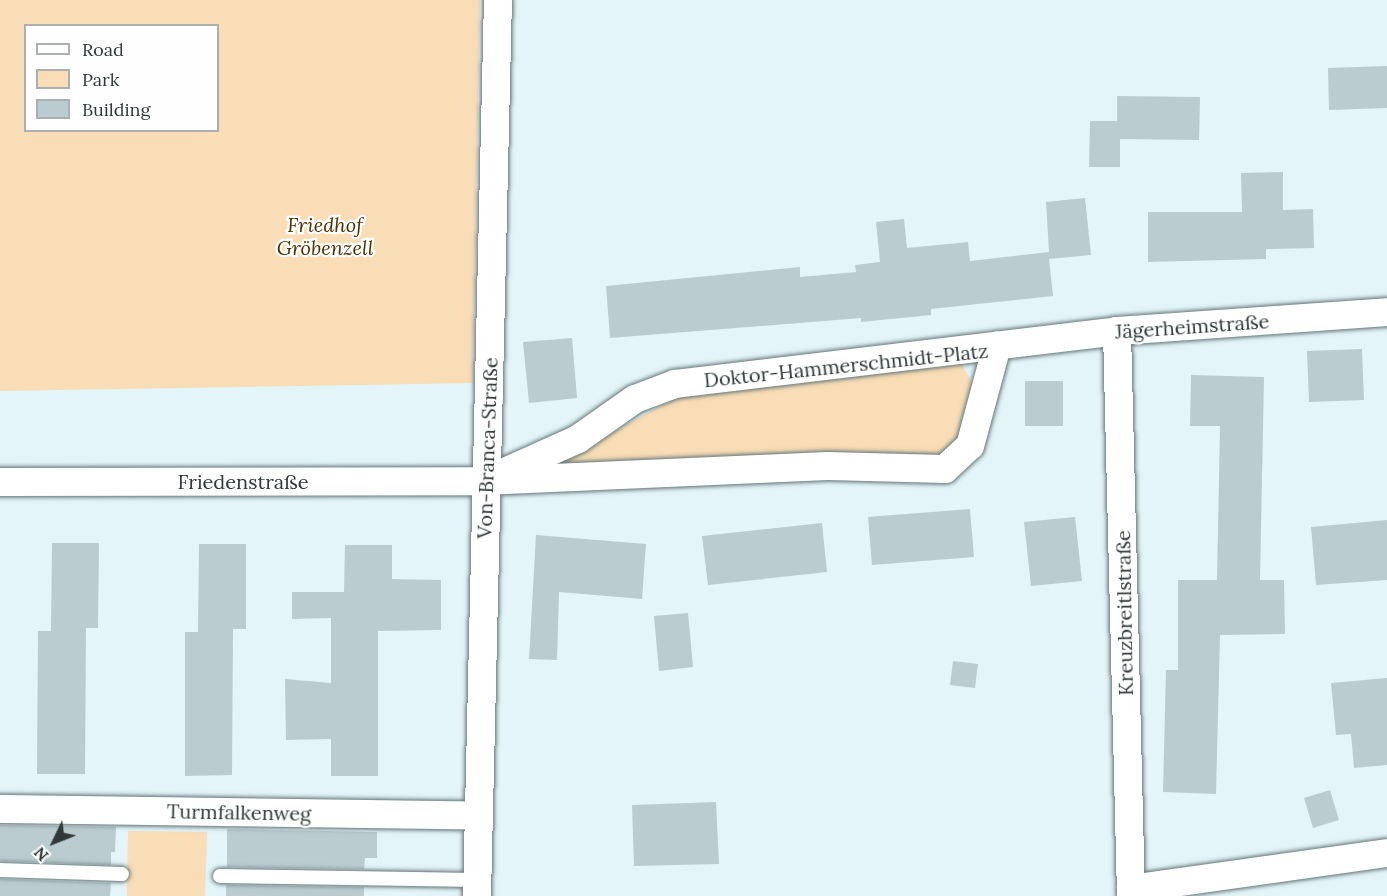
<!DOCTYPE html>
<html>
<head>
<meta charset="utf-8">
<style>
	body { margin:0 }
	#map { position:relative; width:1387px; height:896px; overflow:hidden; background:#e3f5f8; font-family:Lora,serif }
	div>[style] { position:absolute }
	[style*='--x'] { left:calc(var(--x)*1px); top:calc(var(--y)*1px); width:calc(var(--w)*1px); rotate:calc(var(--a)*1deg) }
	.green>* { inset:0; background:#f8ddb6 }
	.building>* { inset:0; background:#bacccf }
	.roads { filter:drop-shadow(0 0 2px #657678) drop-shadow(0 0 2px #657678) }
	.lane>* { height:14px; margin:-7px; padding:0 7px; transform-origin:7px; border-radius:7px; background:#fff }
	.street>* { height:28px; margin:-14px; padding:0 14px; transform-origin:14px; border-radius:14px; background:#fff }
	span { translate:-50% -50%; white-space:nowrap; text-align:center; line-height:1.15; -webkit-text-stroke:4.5px #fefefe; paint-order:stroke }
	.park-label { font-size:20px; color:#4d3200; font-style:italic }
	.street-label { font-size:20px; color:#303839 }
	.legend { position:absolute; left:24px; top:24px; width:195px; height:108px; box-sizing:border-box; background:#fefefe; border:2px solid #acafaf; margin:0; padding:8px 10px; list-style:none; font-size:18px; color:#303839 }
	.legend li { display:flex; align-items:center; gap:12px; height:30px }
	.legend b { width:30px; border:2px solid #acafaf }
	.north { position:absolute; left:24px; top:812px; width:60px; height:60px; -webkit-text-stroke:4px #fefefe; paint-order:stroke; rotate:227deg; font-size:16px; font-weight:700; line-height:24px; text-align:center; color:#303839 }
	.north::after { content:''; display:block; margin:auto; width:21px; height:27px; background:#303839; clip-path:polygon(50% 0,100% 100%,50% 72%,0 100%) }
</style>
</head>
<body>
<div id="map">
	<div class="green">
		<i style="clip-path:polygon(evenodd,0 0,480px 0,473px 383px,0 391px,0 0,26px 26px,218px 26px,218px 130px,26px 130px,26px 26px)"></i>
		<i style="clip-path:polygon(961px 363px,973px 384px,962px 442px,932px 462px,505px 476px,572px 455px,675px 398px)"></i>
		<i style="clip-path:polygon(128px 831px,207px 832px,205px 896px,127px 896px)"></i>
	</div>
	<div class="building">
		<i style="clip-path:polygon(1387px 66px,1387px 108px,1329px 110px,1328px 68px)"></i>
		<i style="clip-path:polygon(1117px 96px,1200px 97px,1199px 140px,1120px 139px,1120px 167px,1089px 167px,1090px 121px,1117px 121px)"></i>
		<i style="clip-path:polygon(1283px 172px,1283px 210px,1313px 209px,1314px 248px,1266px 249px,1266px 259px,1148px 262px,1148px 212px,1242px 212px,1241px 173px)"></i>
		<i style="clip-path:polygon(1085px 198px,1091px 255px,1049px 259px,1053px 296px,931px 309px,931px 315px,861px 322px,861px 318px,610px 338px,606px 286px,800px 267px,800px 277px,856px 272px,855px 265px,880px 262px,876px 222px,904px 219px,907px 248px,968px 242px,970px 261px,1049px 252px,1046px 202px)"></i>
		<i style="clip-path:polygon(572px 338px,577px 398px,529px 403px,523px 342px)"></i>
		<i style="clip-path:polygon(1362px 349px,1364px 400px,1309px 402px,1307px 351px)"></i>
		<i style="clip-path:polygon(1191px 375px,1264px 377px,1260px 580px,1284px 580px,1285px 634px,1220px 635px,1216px 794px,1163px 792px,1166px 670px,1178px 670px,1178px 580px,1217px 580px,1220px 426px,1190px 426px)"></i>
		<i style="clip-path:polygon(1025px 381px,1063px 381px,1063px 426px,1025px 426px)"></i>
		<i style="clip-path:polygon(970px 509px,974px 557px,872px 565px,868px 517px)"></i>
		<i style="clip-path:polygon(1075px 517px,1082px 581px,1031px 586px,1024px 522px)"></i>
		<i style="clip-path:polygon(1387px 520px,1387px 580px,1316px 585px,1311px 527px)"></i>
		<i style="clip-path:polygon(822px 523px,827px 572px,708px 585px,702px 536px)"></i>
		<i style="clip-path:polygon(536px 535px,646px 544px,642px 599px,559px 592px,557px 660px,529px 659px)"></i>
		<i style="clip-path:polygon(52px 543px,99px 543px,98px 628px,86px 628px,85px 774px,37px 774px,38px 631px,51px 631px)"></i>
		<i style="clip-path:polygon(199px 544px,246px 544px,246px 629px,233px 629px,232px 775px,185px 776px,185px 632px,198px 632px)"></i>
		<i style="clip-path:polygon(345px 545px,392px 545px,392px 579px,441px 580px,441px 630px,378px 631px,378px 776px,331px 776px,331px 739px,286px 740px,285px 679px,331px 683px,331px 618px,292px 619px,292px 592px,344px 592px)"></i>
		<i style="clip-path:polygon(688px 613px,693px 667px,659px 671px,654px 616px)"></i>
		<i style="clip-path:polygon(953px 661px,978px 664px,975px 688px,950px 685px)"></i>
		<i style="clip-path:polygon(1387px 678px,1387px 765px,1354px 768px,1351px 734px,1336px 735px,1331px 683px)"></i>
		<i style="clip-path:polygon(1330px 790px,1339px 820px,1313px 828px,1304px 798px)"></i>
		<i style="clip-path:polygon(716px 802px,719px 864px,634px 866px,632px 805px)"></i>
		<i style="clip-path:polygon(0 825px,116px 827px,115px 852px,111px 852px,111px 865px,0 861px)"></i>
		<i style="clip-path:polygon(227px 829px,377px 832px,377px 858px,365px 858px,364px 869px,227px 867px)"></i>
		<i style="clip-path:polygon(0 879px,111px 883px,110px 896px,0 896px)"></i>
		<i style="clip-path:polygon(226px 885px,364px 887px,364px 896px,226px 896px)"></i>
	</div>
	<div class="roads">
		<div class="lane">
			<i style="--x:0;--y:870;--w:122;--a:1.9"></i>
			<i style="--x:220;--y:876;--w:257;--a:0.9"></i>
		</div>
		<div class="street">
			<i style="--x:1117;--y:331;--w:565;--a:88.58"></i>
			<i style="--x:498;--y:475;--w:88;--a:-24.2"></i>
			<i style="--x:578;--y:439;--w:70;--a:-35.1"></i>
			<i style="--x:635;--y:399;--w:43;--a:-20.6"></i>
			<i style="--x:675;--y:384;--w:445;--a:-6.8"></i>
			<i style="--x:1117;--y:331;--w:271;--a:-4"></i>
			<i style="--x:0;--y:482;--w:485;--a:-0.1"></i>
			<i style="--x:485;--y:481;--w:343;--a:-2.5"></i>
			<i style="--x:828;--y:466;--w:117;--a:1.5"></i>
			<i style="--x:945;--y:469;--w:34;--a:-43"></i>
			<i style="--x:970;--y:446;--w:104;--a:-74.9"></i>
			<i style="--x:0;--y:809;--w:478;--a:0.8"></i>
			<i style="--x:1131;--y:889;--w:259;--a:-8"></i>
			<i style="--x:477;--y:896;--w:896;--a:-88.66"></i>
		</div>
	</div>
	<div class="park-label">
		<span style="left:325px;top:236px">Friedhof<br>Gröbenzell</span>
	</div>
	<div class="street-label">
		<span style="left:1192px;top:326px;rotate:-4deg">Jägerheimstraße</span>
		<span style="left:846px;top:365px;rotate:-6deg">Doktor-Hammerschmidt-Platz</span>
		<span style="left:487px;top:448px;rotate:-88deg">Von-Branca-Straße</span>
		<span style="left:243px;top:481px">Friedenstraße</span>
		<span style="left:1124px;top:613px;rotate:-91deg">Kreuzbreitlstraße</span>
		<span style="left:239px;top:812px;rotate:1deg">Turmfalkenweg</span>
	</div>
	<ul class="legend">
	<li><b style="height:8px;background:#fff"></b>Road</li>
	<li><b style="height:16px;background:#f8ddb6"></b>Park</li>
	<li><b style="height:16px;background:#bacccf"></b>Building</li>
	</ul>
	<div class="north">N</div>
</div>
</body>
</html>
